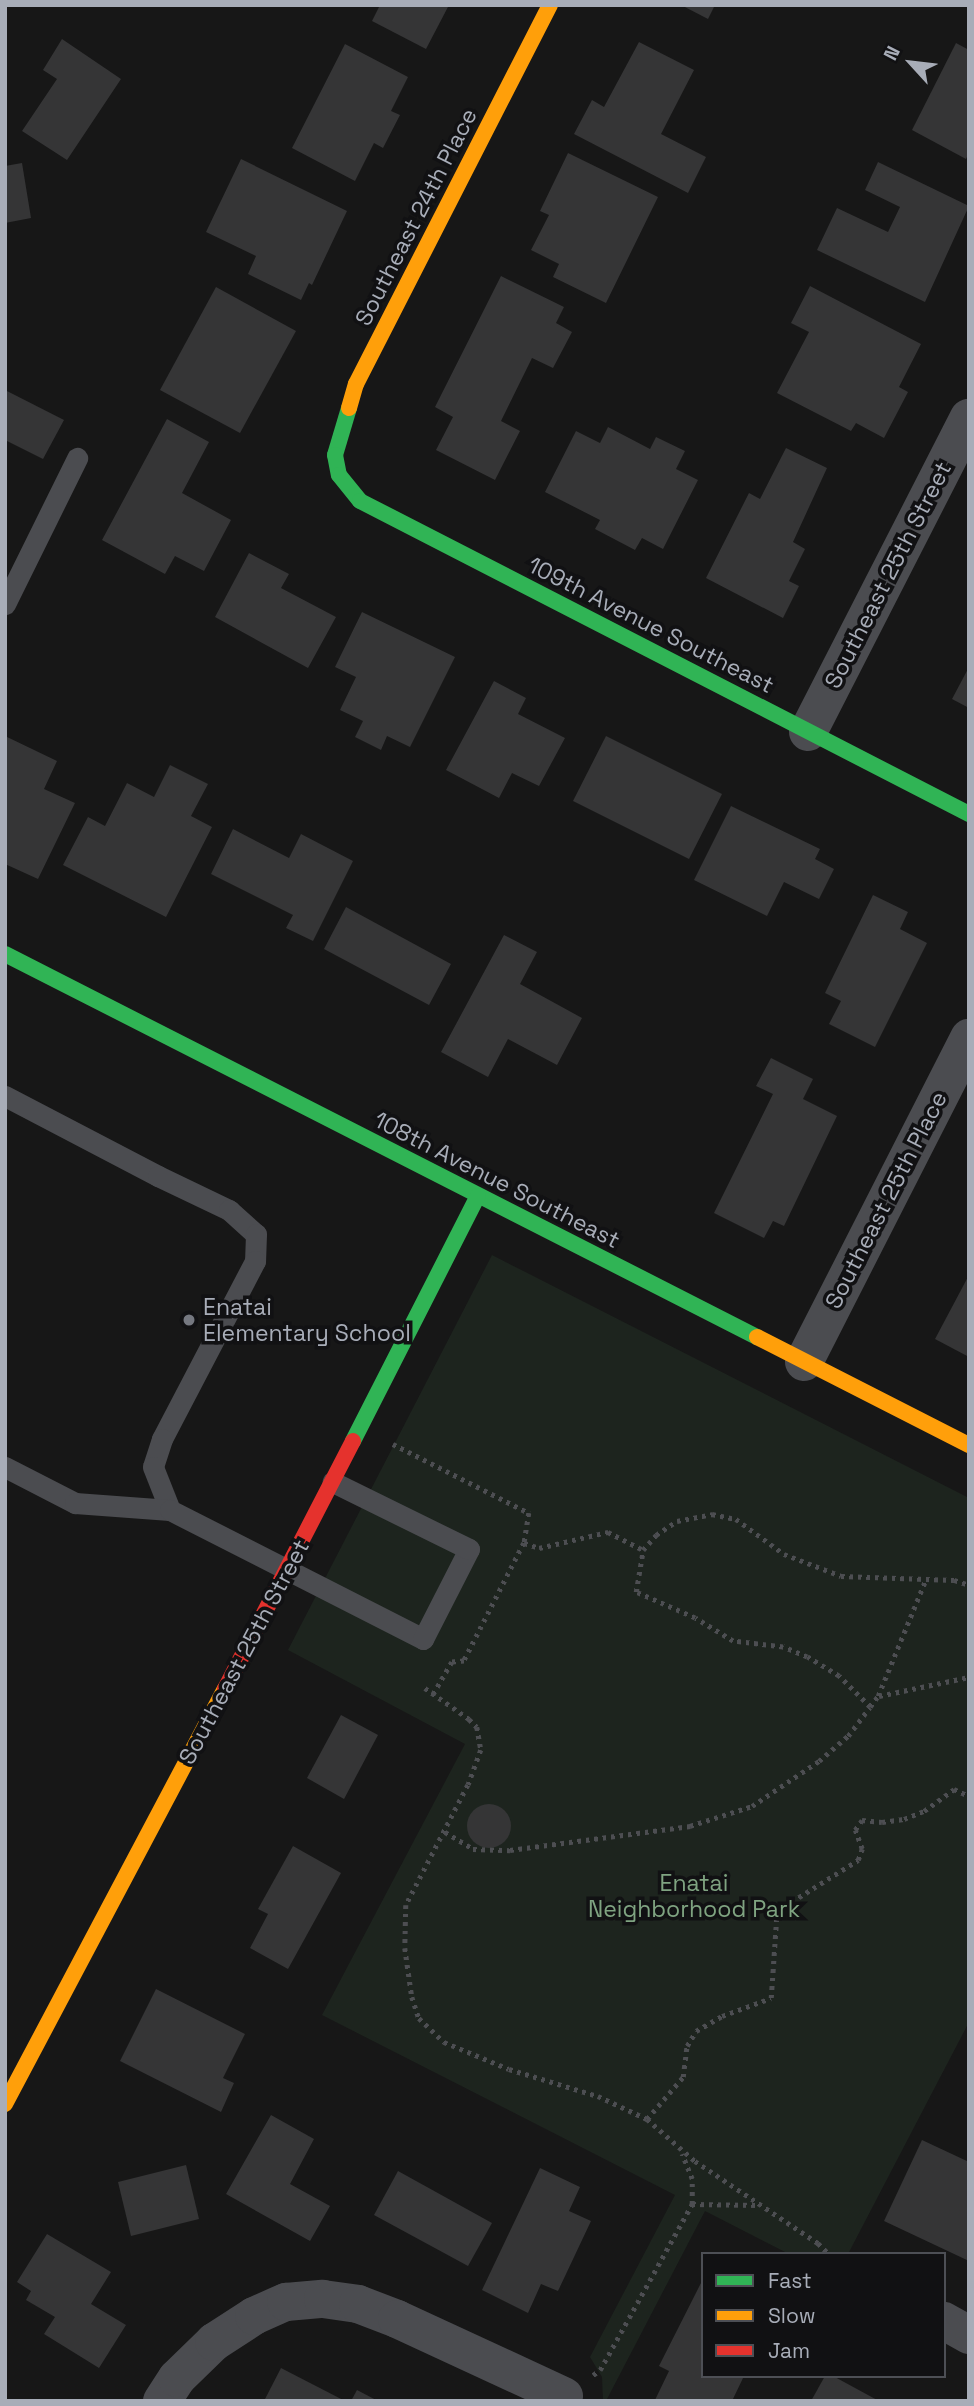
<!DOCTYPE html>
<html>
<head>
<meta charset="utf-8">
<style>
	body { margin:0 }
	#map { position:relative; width:974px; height:2406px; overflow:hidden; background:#171717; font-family:"Space Grotesk",sans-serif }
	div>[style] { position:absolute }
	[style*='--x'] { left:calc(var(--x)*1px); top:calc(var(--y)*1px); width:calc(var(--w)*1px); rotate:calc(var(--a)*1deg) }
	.green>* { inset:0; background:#1d241e }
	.building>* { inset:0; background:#353536 }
	.round { border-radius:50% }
	.path>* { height:4.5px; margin-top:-2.25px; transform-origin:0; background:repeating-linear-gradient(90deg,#4d4e52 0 3.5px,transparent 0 8.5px) }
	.lane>* { height:21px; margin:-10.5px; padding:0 10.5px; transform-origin:10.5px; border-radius:10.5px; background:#4b4c50 }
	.street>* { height:38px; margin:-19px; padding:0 19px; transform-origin:19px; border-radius:19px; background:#4b4c50 }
	.fast>* { height:16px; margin:-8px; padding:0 8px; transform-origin:8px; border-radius:8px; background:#30b455 }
	.slow>* { height:16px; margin:-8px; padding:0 8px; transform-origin:8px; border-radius:8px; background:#ff9f0a }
	.jam>* { height:16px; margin:-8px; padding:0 8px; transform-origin:8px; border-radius:8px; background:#e5322d }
	.dots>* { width:19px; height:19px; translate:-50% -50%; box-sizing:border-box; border:4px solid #111113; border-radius:50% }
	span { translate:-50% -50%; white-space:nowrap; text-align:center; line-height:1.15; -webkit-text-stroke:7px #111113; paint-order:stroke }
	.street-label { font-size:23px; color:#a8adb8 }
	.poi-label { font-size:23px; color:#a8adb8 }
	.left { translate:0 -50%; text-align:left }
	.park-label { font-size:23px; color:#7fa381 }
	.frame { position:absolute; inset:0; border:7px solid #a8adb8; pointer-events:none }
	.legend { position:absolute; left:701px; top:2252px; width:245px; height:126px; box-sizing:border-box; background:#111113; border:2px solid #4d4f55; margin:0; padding:9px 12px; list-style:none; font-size:21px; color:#a8adb8 }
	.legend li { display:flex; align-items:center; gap:14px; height:35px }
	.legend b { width:35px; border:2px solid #4d4f55 }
	.north { position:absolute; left:876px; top:28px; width:70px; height:70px; -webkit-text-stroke:5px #111113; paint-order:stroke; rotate:297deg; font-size:19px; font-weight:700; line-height:28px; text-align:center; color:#a8adb8 }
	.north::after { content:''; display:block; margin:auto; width:24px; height:32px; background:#a8adb8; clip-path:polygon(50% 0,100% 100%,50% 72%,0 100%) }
</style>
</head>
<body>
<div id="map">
	<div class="green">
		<i style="clip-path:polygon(492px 1255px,969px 1498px,969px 2022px,848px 2254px,789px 2254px,705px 2211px,606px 2401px,603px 2401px,602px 2377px,590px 2357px,675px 2195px,322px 2015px,465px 1744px,288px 1650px)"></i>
	</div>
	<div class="building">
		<i style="clip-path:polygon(380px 5px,449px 5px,426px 49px,372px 21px)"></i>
		<i style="clip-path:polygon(681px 5px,715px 5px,708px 19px)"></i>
		<i style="clip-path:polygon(62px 39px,121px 79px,67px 160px,22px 131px,57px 79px,43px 70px)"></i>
		<i style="clip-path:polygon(639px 42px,694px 70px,661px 134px,706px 157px,688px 193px,574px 134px,592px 100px,604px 107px)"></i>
		<i style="clip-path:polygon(956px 43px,969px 50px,969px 153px,966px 159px,912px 130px)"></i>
		<i style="clip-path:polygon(345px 44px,408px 77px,391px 111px,400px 115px,383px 148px,374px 143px,355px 181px,292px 148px)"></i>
		<i style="clip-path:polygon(568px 153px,658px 197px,606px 303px,553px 277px,559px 264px,531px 250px,549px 215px,540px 211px)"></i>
		<i style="clip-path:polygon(241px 159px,347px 211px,312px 285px,309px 283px,301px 300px,248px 274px,256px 256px,206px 232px)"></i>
		<i style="clip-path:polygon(878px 162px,969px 206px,925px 302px,817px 250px,837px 208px,888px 232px,900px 207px,865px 190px)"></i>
		<i style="clip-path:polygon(22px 163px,31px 218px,5px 223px,5px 166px)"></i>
		<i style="clip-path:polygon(501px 276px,564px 307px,556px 323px,572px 332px,553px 368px,532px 358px,501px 421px,520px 431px,495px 480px,436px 450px,453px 417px,435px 407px)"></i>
		<i style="clip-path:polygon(810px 286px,921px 344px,899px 387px,908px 392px,884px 438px,856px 423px,851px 431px,777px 393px,809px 332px,791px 323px)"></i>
		<i style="clip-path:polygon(216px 287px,296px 331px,240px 433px,160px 390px)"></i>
		<i style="clip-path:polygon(5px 390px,64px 420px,43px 459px,5px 440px)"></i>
		<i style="clip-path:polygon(167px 419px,209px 442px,182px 493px,231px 520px,204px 571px,175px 556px,165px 574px,102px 540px)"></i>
		<i style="clip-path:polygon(608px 427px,650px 449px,656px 437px,685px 451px,676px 469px,698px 480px,663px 549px,642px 538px,635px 550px,595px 529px,600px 520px,545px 492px,576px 431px,600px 443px)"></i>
		<i style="clip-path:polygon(786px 448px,827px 468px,793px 542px,805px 549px,789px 581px,799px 586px,783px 618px,706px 578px,749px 493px,760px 499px)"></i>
		<i style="clip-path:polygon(249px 553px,289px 574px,281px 588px,336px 617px,308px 668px,215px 617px)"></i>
		<i style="clip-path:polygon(362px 612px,455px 657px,410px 747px,387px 736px,381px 750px,355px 737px,363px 721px,340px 710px,356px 677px,335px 667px)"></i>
		<i style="clip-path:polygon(969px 667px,969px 708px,952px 699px)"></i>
		<i style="clip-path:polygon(494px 681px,526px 698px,518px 714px,565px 738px,539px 786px,512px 773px,499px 798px,446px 770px)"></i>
		<i style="clip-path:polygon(5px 736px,57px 761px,44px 789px,75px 803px,38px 879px,5px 864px)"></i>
		<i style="clip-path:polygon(606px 736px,722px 794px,689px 859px,573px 801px)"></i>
		<i style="clip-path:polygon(170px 765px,208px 784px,191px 816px,212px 827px,166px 917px,63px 865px,88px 817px,105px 826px,127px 783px,154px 797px)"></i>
		<i style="clip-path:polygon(731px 806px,820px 849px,815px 859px,834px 869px,819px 899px,784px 882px,767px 916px,694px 880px)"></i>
		<i style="clip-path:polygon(233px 829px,289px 858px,301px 834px,353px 861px,313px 941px,286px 928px,293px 915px,211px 874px)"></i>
		<i style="clip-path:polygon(873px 895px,908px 912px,900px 929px,927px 943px,875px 1047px,829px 1024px,841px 1001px,825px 993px)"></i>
		<i style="clip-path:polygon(346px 907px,451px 964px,429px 1005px,324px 949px)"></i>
		<i style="clip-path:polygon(504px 935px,537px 952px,520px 984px,582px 1018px,557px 1065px,508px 1039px,488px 1077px,441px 1052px)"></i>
		<i style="clip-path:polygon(771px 1058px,813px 1079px,803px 1099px,837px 1116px,784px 1226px,773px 1221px,764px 1238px,714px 1213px,773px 1094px,756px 1086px)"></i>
		<i style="clip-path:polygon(969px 1275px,969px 1357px,935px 1339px)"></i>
		<i style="clip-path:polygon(341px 1715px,378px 1735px,344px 1799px,307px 1778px)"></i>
		<i class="round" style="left:467px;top:1804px;width:44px;height:44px"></i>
		<i style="clip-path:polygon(293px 1846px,341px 1873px,288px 1969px,250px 1948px,268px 1914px,258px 1909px)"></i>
		<i style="clip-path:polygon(156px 1989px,245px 2034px,223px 2078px,234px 2083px,221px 2112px,120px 2061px)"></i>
		<i style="clip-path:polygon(271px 2115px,314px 2139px,290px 2184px,330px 2206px,310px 2241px,226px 2194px)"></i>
		<i style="clip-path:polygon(922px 2140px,969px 2162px,969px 2261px,884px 2221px)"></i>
		<i style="clip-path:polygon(186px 2165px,199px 2219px,131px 2236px,118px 2182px)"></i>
		<i style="clip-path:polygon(540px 2168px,580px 2187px,569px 2211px,591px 2221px,558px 2291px,541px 2284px,528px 2313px,482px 2290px)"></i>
		<i style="clip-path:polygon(398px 2171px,492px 2223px,468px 2266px,374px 2215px)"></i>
		<i style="clip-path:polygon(47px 2234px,111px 2272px,91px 2304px,126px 2325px,99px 2368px,44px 2334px,55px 2317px,26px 2300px,31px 2291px,17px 2282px)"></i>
		<i style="clip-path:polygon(703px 2279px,703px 2376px,744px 2376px,732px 2401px,657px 2401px,655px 2400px,669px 2371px,659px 2366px)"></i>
		<i style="clip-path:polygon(281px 2368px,345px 2401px,264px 2401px)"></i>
		<i style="clip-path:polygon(825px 2376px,833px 2376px,879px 2401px,811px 2401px)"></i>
		<i style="clip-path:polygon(357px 2390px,378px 2401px,351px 2401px)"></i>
	</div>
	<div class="path">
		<i style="--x:393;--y:1444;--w:153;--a:26.9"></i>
		<i style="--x:529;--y:1513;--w:30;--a:99"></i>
		<i style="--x:524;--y:1543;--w:132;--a:117"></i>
		<i style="--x:464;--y:1661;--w:12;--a:175"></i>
		<i style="--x:452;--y:1662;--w:38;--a:120"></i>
		<i style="--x:524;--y:1543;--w:16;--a:18"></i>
		<i style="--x:539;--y:1548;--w:71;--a:-13.1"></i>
		<i style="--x:608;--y:1532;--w:38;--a:27"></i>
		<i style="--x:425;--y:1688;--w:54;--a:35.2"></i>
		<i style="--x:469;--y:1719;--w:11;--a:45"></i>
		<i style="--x:477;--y:1727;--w:23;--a:80"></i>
		<i style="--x:481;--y:1750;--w:37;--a:110"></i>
		<i style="--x:468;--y:1785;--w:135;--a:117.3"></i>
		<i style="--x:406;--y:1905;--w:43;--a:91.3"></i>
		<i style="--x:405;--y:1948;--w:49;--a:81.9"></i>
		<i style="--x:412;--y:1997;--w:22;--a:72"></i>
		<i style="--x:419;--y:2018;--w:35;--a:44"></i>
		<i style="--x:444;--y:2042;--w:70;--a:22.6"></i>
		<i style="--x:509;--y:2069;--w:93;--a:16.9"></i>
		<i style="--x:598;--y:2096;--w:54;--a:25.1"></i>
		<i style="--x:647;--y:2119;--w:64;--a:41.2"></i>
		<i style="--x:695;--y:2161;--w:148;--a:33.7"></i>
		<i style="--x:818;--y:2243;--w:16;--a:45"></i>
		<i style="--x:879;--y:1696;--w:92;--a:-11.9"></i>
		<i style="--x:870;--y:1707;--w:44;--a:-135"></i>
		<i style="--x:839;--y:1676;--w:37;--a:-149"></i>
		<i style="--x:807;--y:1657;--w:26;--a:-157"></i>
		<i style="--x:783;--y:1647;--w:50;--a:-173.2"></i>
		<i style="--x:733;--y:1641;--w:44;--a:-148.8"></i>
		<i style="--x:695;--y:1618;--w:64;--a:-156.2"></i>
		<i style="--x:636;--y:1592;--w:43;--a:-80.5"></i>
		<i style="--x:643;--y:1550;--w:20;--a:-49"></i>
		<i style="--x:656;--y:1535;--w:25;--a:-34"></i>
		<i style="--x:677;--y:1521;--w:36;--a:-11"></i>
		<i style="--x:712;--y:1514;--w:25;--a:12"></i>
		<i style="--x:736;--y:1519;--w:59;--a:36.1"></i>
		<i style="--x:784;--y:1554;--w:61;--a:21.1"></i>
		<i style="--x:841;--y:1576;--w:113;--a:2"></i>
		<i style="--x:954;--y:1580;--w:16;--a:18"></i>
		<i style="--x:445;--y:1832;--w:33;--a:31"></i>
		<i style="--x:473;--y:1849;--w:37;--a:2"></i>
		<i style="--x:510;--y:1850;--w:182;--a:-7.6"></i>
		<i style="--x:690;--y:1826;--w:65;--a:-17.9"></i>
		<i style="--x:752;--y:1806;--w:81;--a:-33.9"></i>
		<i style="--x:819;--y:1761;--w:38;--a:-41"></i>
		<i style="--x:848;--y:1736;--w:36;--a:-53"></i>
		<i style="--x:870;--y:1707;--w:14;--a:-54"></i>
		<i style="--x:878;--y:1696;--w:126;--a:-67.7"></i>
		<i style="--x:647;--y:2119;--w:55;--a:-49.4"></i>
		<i style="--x:683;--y:2077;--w:31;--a:-83"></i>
		<i style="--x:687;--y:2046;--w:17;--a:-59"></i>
		<i style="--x:696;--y:2031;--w:30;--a:-30"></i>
		<i style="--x:722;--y:2016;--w:52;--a:-20.2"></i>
		<i style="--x:771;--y:1998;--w:87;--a:-86.1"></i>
		<i style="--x:777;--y:1911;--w:96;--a:-32.2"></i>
		<i style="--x:858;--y:1860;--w:12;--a:-70"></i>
		<i style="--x:862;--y:1849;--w:20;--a:-110"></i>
		<i style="--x:855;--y:1830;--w:12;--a:-55"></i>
		<i style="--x:862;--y:1820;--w:20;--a:6"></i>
		<i style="--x:882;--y:1822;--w:22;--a:-8"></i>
		<i style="--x:904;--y:1819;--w:22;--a:-22"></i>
		<i style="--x:924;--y:1811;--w:37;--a:-36"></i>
		<i style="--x:954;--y:1789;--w:17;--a:25"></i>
		<i style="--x:692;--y:2204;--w:66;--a:0.9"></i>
		<i style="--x:593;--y:2375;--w:9;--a:-36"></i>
		<i style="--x:600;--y:2370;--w:190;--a:-61"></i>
		<i style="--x:692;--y:2204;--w:25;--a:-90"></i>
		<i style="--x:692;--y:2179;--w:27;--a:-112"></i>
	</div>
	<div class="lane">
		<i style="--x:5;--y:604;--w:163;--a:-63.7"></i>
		<i style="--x:5;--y:1096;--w:173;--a:27.6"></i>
		<i style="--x:158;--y:1176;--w:79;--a:25.6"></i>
		<i style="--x:229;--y:1210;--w:36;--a:42"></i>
		<i style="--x:256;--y:1234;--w:27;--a:92"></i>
		<i style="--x:255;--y:1261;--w:201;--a:117.6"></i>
		<i style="--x:162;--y:1439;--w:29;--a:108"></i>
		<i style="--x:153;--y:1467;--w:46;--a:68.4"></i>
		<i style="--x:5;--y:1467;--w:79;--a:27.2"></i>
		<i style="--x:75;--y:1503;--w:95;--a:4.2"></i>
		<i style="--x:170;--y:1510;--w:284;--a:27"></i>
		<i style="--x:423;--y:1639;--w:101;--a:-62.9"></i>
		<i style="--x:469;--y:1549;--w:152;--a:-153.8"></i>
	</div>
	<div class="street">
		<i style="--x:808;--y:732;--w:353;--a:-62.9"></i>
		<i style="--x:804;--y:1362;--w:364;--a:-63"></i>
		<i style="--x:944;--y:2321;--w:29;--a:29"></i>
		<i style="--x:162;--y:2401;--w:27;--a:-57"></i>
		<i style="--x:177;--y:2378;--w:52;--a:-44.2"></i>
		<i style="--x:214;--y:2342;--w:48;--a:-33"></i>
		<i style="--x:254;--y:2316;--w:35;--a:-24"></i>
		<i style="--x:286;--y:2302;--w:37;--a:-5"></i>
		<i style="--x:323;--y:2299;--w:35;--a:8"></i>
		<i style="--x:358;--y:2304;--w:42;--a:21"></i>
		<i style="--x:397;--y:2319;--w:184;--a:24.8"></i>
	</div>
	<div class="fast">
		<i style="--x:349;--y:408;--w:49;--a:106.6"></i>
		<i style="--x:335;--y:455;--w:20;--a:79"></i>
		<i style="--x:339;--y:475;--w:33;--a:51"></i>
		<i style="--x:360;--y:501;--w:685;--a:27.2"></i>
		<i style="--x:5;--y:954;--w:844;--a:26.99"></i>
		<i style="--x:353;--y:1441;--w:275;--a:-63"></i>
	</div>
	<div class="slow">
		<i style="--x:349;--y:408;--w:25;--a:-74"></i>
		<i style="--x:356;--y:384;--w:426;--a:-62.9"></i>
		<i style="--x:757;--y:1337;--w:238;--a:27"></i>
		<i style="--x:5;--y:2104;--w:470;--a:-62.1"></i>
	</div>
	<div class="jam">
		<i style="--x:225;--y:1689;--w:279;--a:-62.7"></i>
	</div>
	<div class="dots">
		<i style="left:189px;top:1320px;background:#757880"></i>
	</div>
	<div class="street-label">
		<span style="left:416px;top:217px;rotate:-63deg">Southeast 24th Place</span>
		<span style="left:888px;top:575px;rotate:-63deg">Southeast 25th Street</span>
		<span style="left:651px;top:625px;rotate:27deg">109th Avenue Southeast</span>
		<span style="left:497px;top:1180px;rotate:27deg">108th Avenue Southeast</span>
		<span style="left:886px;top:1200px;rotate:-63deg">Southeast 25th Place</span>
		<span style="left:244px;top:1652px;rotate:-62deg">Southeast 25th Street</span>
	</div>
	<div class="poi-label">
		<span class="left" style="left:203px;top:1320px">Enatai<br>Elementary School</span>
	</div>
	<div class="park-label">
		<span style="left:694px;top:1896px">Enatai<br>Neighborhood Park</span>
	</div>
	<div class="frame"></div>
	<ul class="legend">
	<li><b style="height:9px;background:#30b455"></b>Fast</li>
	<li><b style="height:9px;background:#ff9f0a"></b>Slow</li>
	<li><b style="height:9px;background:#e5322d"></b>Jam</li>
	</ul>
	<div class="north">N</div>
</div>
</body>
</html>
